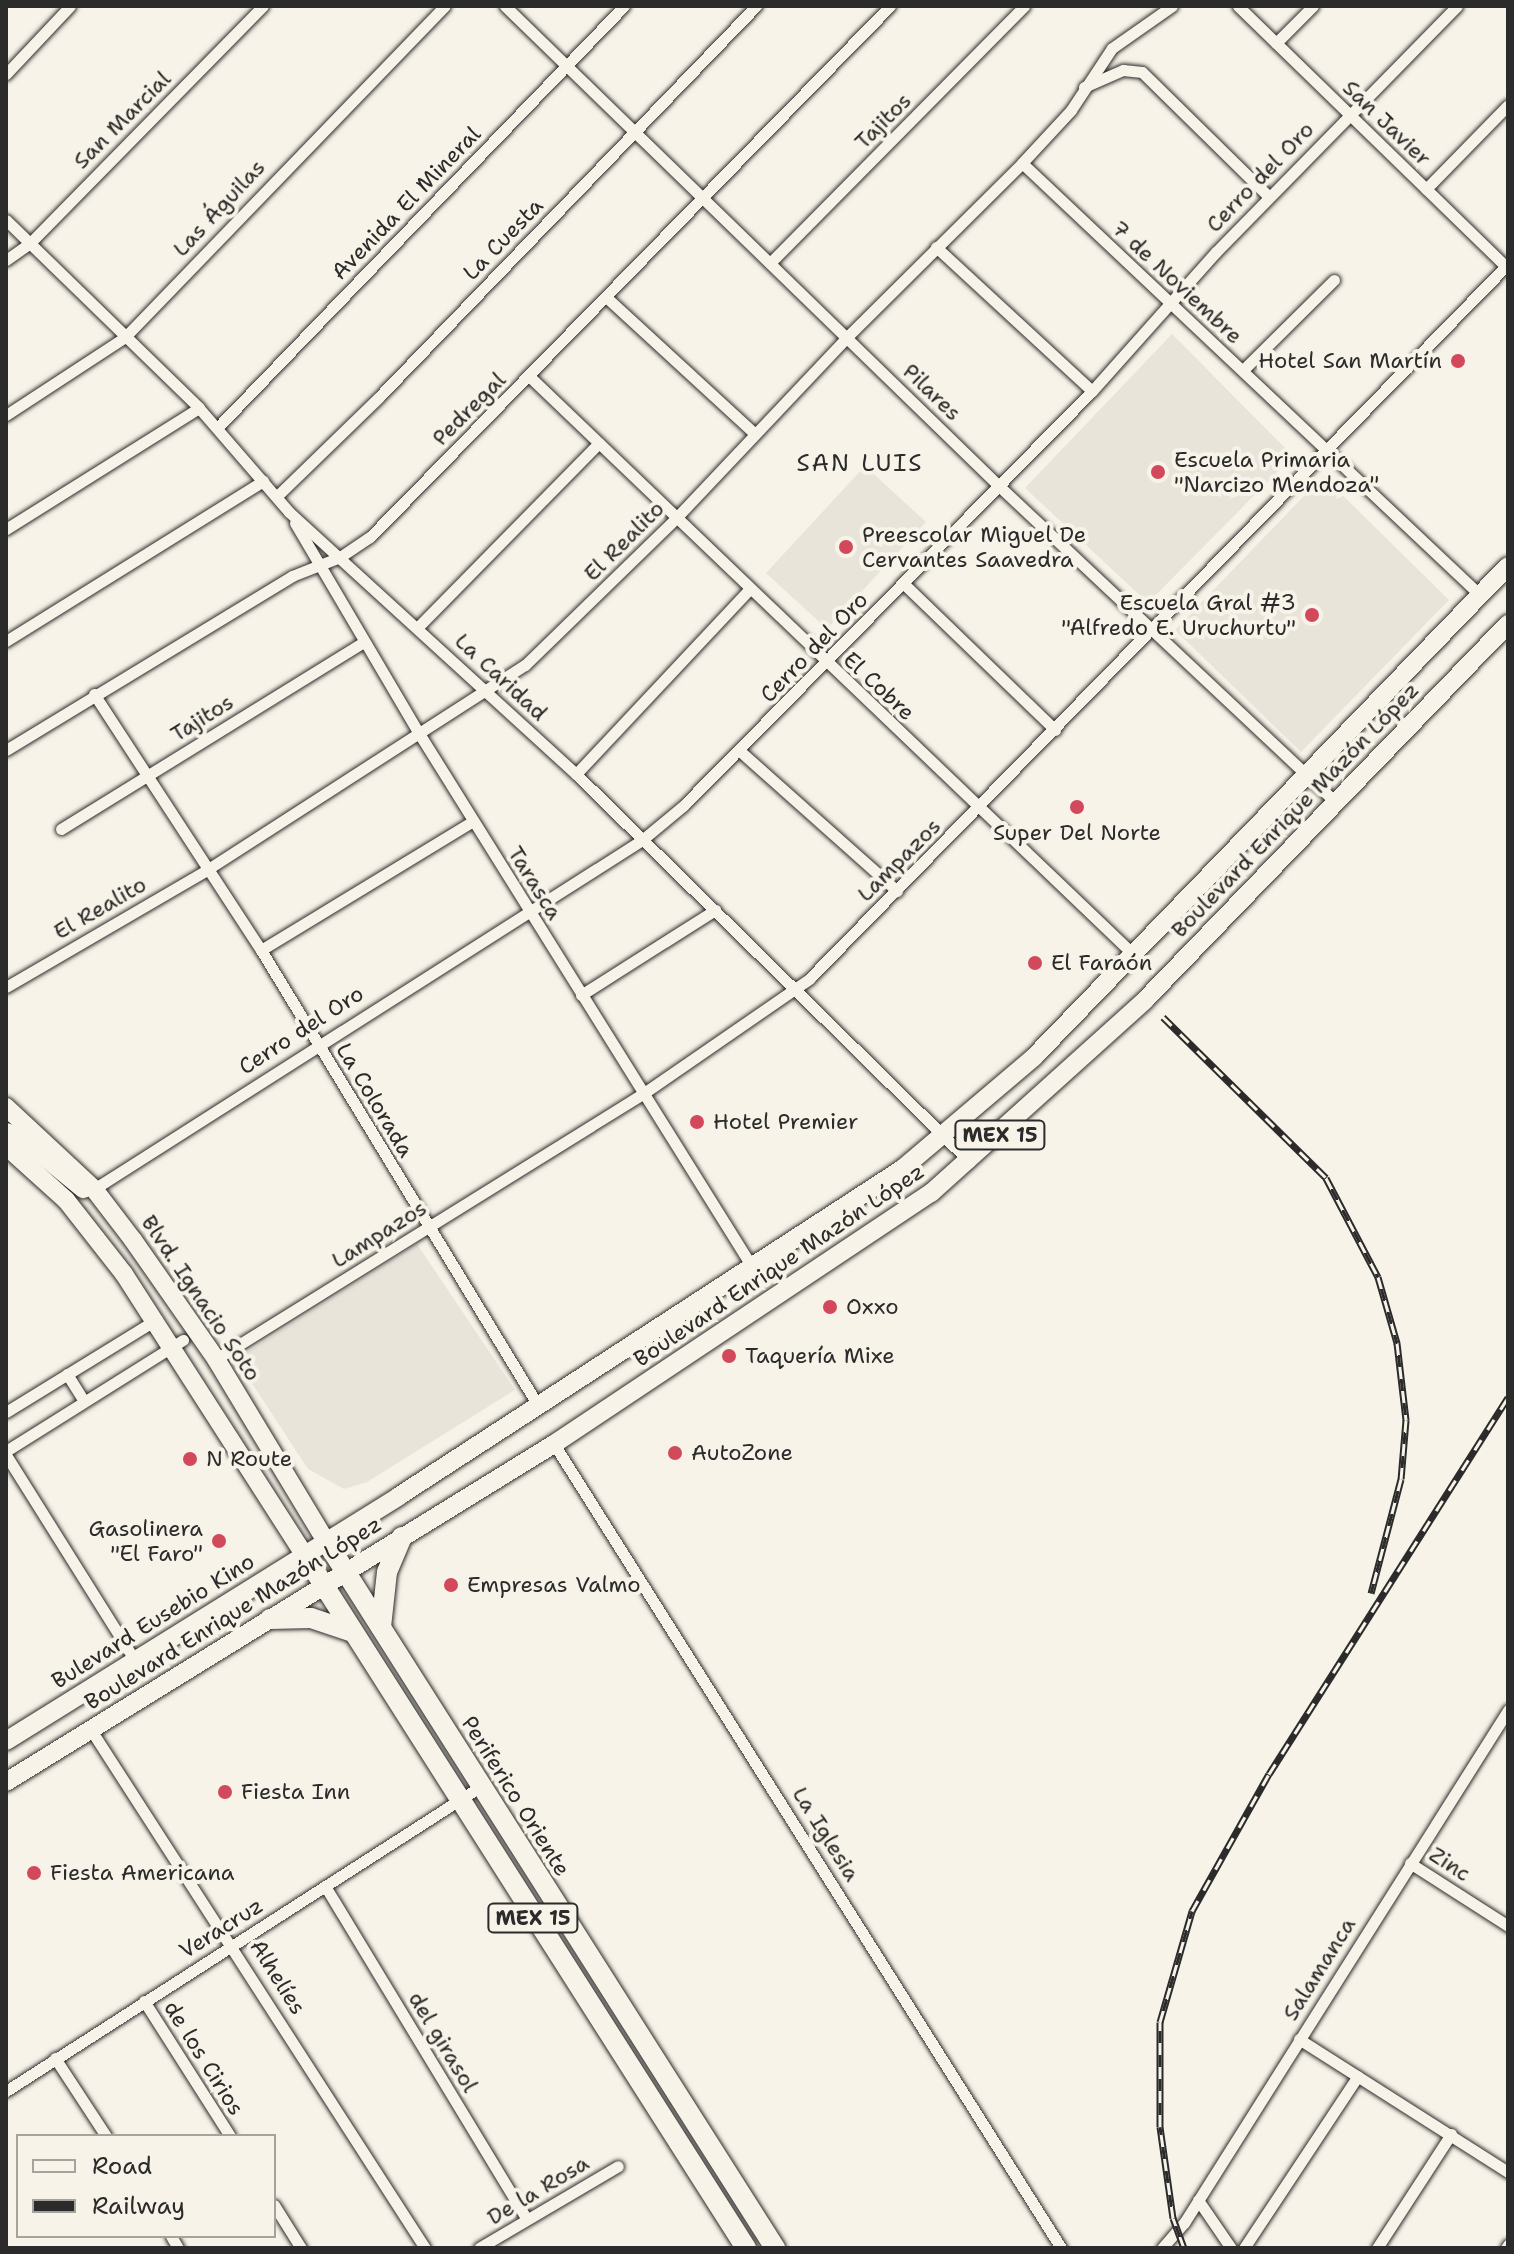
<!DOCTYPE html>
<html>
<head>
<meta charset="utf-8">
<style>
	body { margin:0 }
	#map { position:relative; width:1514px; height:2254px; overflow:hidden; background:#f7f3e8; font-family:"Shantell Sans",sans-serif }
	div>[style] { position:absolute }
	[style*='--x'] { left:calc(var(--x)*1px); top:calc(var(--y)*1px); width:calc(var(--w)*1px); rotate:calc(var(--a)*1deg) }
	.built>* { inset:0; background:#e8e4da }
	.roads { filter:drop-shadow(0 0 2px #2b2b2b) drop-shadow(0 0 2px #2b2b2b) }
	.street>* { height:11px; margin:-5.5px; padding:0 5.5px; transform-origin:5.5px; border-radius:5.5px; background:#f7f3e8 }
	.primary>* { height:18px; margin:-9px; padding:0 9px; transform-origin:9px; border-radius:9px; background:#f7f3e8 }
	.highway>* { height:20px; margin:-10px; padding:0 10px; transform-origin:10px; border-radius:10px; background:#f7f3e8 }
	.rail>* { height:7px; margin-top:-3.5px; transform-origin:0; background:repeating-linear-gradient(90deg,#f7f3e8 0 12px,#2b2b2b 0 24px); box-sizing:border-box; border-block:2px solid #2b2b2b }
	.dots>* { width:22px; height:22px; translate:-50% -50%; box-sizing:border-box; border:4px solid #f7f3e8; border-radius:50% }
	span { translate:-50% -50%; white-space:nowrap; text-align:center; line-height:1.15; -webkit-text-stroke:8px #f7f3e8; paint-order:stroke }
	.shield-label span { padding:2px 6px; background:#f7f3e8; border:2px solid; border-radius:6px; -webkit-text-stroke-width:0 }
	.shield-label { font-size:20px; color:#2b2b2b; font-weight:700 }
	.street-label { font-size:22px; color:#2b2b2b }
	.poi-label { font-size:22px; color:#2b2b2b }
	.right { translate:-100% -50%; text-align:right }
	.left { translate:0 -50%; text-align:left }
	.neighbourhood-label { font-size:24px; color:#2b2b2b; letter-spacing:2px }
	.frame { position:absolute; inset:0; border:8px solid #2b2b2b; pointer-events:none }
	.legend { position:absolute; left:16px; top:2134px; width:260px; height:104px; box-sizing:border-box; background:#f7f3e8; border:2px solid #a5a39c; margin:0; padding:10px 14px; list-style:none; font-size:24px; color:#2b2b2b }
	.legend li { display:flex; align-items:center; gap:16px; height:40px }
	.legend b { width:40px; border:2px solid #a5a39c }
</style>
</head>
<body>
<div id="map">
	<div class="built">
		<i style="clip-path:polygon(1172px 334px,1293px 456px,1148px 603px,1025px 488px)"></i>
		<i style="clip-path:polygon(865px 466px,926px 522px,827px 629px,766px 573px)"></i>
		<i style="clip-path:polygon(1323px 476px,1449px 600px,1301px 752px,1175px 630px)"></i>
		<i style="clip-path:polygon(417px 1244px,515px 1390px,367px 1482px,344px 1489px,308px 1469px,236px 1359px)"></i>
	</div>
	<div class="roads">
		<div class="street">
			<i style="--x:505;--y:6;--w:689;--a:44.18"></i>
			<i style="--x:999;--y:486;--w:460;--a:43.2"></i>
			<i style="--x:1238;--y:6;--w:377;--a:44.2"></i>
			<i style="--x:1276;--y:43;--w:52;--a:-45"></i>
			<i style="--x:6;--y:74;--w:93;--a:-46.7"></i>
			<i style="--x:1084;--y:87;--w:43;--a:-23.6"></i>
			<i style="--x:1123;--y:70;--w:19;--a:6"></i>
			<i style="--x:1142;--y:72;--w:178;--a:44.5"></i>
			<i style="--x:1022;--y:163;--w:630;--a:43.33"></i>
			<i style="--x:1426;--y:189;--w:117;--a:-45.7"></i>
			<i style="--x:6;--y:220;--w:269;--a:44.2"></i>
			<i style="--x:199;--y:408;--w:138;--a:49.1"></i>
			<i style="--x:289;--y:512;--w:389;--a:42.4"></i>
			<i style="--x:576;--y:774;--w:553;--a:44.56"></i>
			<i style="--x:936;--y:247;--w:212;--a:42.7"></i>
			<i style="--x:6;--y:260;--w:29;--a:-35"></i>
			<i style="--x:30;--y:243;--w:332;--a:-45.5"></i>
			<i style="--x:770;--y:263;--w:361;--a:-45.3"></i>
			<i style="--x:606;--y:297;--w:201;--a:42.6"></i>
			<i style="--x:1243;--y:370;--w:128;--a:-44.7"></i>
			<i style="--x:530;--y:377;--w:836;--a:43.74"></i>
			<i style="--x:6;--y:415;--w:142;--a:-33.2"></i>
			<i style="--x:125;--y:337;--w:460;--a:-46"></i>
			<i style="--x:217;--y:428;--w:586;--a:-46.04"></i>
			<i style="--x:277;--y:496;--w:141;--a:-44.1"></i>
			<i style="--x:378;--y:398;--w:545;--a:-46.04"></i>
			<i style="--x:295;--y:523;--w:246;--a:59.5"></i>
			<i style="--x:420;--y:735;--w:631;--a:58.02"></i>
			<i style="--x:6;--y:529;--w:228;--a:-32.1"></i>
			<i style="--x:904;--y:584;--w:210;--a:44"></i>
			<i style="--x:418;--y:627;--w:258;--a:-45.5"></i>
			<i style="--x:6;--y:641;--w:303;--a:-31.9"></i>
			<i style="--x:94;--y:694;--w:306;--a:56.9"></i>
			<i style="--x:261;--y:950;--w:535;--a:58.69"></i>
			<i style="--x:6;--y:750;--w:335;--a:-31.3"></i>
			<i style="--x:292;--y:576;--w:52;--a:-21.6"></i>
			<i style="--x:340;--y:557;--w:36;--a:-34"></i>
			<i style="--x:370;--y:537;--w:743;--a:-45.6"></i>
			<i style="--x:741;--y:752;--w:209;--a:41.7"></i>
			<i style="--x:576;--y:774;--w:254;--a:-46.8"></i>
			<i style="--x:61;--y:829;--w:356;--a:-31.7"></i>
			<i style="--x:261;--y:950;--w:248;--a:-31.3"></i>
			<i style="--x:6;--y:987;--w:230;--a:-30.2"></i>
			<i style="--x:205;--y:871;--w:381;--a:-32.8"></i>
			<i style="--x:525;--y:665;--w:212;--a:-44.2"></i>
			<i style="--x:677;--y:517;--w:248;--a:-46.6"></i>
			<i style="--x:847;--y:337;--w:247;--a:-44.8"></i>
			<i style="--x:1022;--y:163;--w:72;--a:-47.2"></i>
			<i style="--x:1071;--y:110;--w:74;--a:-56.5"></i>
			<i style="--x:1112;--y:48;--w:73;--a:-35"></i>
			<i style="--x:581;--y:995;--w:159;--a:-32.4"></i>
			<i style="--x:94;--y:1189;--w:650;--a:-32.49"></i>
			<i style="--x:642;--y:840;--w:53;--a:-39.7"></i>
			<i style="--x:683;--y:806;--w:583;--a:-45.42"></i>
			<i style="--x:1092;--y:391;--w:186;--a:-48.3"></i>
			<i style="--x:1216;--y:252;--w:344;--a:-45.6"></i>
			<i style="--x:216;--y:1359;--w:504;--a:-31.86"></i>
			<i style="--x:644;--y:1093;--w:201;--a:-34.6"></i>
			<i style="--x:809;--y:979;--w:1000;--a:-45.65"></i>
			<i style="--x:67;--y:1374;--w:32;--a:58"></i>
			<i style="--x:6;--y:1412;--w:177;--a:-31.6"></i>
			<i style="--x:554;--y:1444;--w:951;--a:57.76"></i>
			<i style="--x:6;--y:1451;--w:209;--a:-32.1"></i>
			<i style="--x:6;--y:1455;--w:243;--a:57.9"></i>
			<i style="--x:91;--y:1730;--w:616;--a:57.19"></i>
			<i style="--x:1410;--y:1863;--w:117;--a:32.7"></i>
			<i style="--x:325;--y:1886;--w:389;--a:58.8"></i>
			<i style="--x:144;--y:2001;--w:160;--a:57.5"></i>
			<i style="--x:1299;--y:2039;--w:248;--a:32.5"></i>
			<i style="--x:55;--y:2058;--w:93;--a:56.8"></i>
			<i style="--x:6;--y:2091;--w:564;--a:-32.7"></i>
			<i style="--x:1198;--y:2200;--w:58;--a:55.5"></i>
			<i style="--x:274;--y:2205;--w:51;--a:57.9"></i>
			<i style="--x:171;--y:2236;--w:14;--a:60"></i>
			<i style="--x:479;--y:2248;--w:161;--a:-30.5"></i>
			<i style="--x:1162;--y:2248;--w:33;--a:-49"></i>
			<i style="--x:1184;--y:2223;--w:607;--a:-57.72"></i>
			<i style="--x:1244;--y:2248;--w:206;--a:-56.5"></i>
			<i style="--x:1377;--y:2248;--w:136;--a:-57"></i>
			<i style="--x:1506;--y:2248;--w:4;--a:-56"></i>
		</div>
		<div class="primary">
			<i style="--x:6;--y:1107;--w:120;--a:43"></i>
			<i style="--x:94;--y:1189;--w:64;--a:52.6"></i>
			<i style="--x:133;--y:1240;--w:145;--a:55.1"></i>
			<i style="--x:216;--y:1359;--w:213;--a:58.9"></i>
			<i style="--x:6;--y:1132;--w:15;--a:20"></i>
			<i style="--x:20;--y:1137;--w:82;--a:39.5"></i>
			<i style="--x:6;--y:1146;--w:81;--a:42"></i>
			<i style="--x:66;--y:1200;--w:94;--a:51.9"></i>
			<i style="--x:124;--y:1274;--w:333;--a:57.3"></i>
			<i style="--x:6;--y:1741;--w:463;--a:-31.9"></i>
			<i style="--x:399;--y:1496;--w:600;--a:-33.03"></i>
			<i style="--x:902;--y:1169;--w:173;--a:-40.3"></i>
			<i style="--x:1034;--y:1057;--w:682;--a:-46.01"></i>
			<i style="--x:6;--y:1782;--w:644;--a:-31.67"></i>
			<i style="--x:554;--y:1444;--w:453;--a:-33.7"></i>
			<i style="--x:931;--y:1193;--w:288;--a:-42"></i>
			<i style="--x:1145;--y:1000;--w:523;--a:-46.01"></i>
		</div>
		<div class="highway">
			<i style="--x:326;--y:1541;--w:838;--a:57.58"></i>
			<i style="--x:304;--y:1554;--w:823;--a:57.51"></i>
			<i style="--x:270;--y:1619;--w:41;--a:-1.4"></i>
			<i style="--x:311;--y:1618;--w:44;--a:18.4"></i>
			<i style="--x:381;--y:1627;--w:55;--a:-83.8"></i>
			<i style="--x:387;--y:1572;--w:38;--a:-67"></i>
		</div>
	</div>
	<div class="rail">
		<i style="--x:1163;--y:1017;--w:229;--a:44.6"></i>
		<i style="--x:1326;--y:1178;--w:112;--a:62.3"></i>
		<i style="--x:1378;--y:1277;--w:69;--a:73.9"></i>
		<i style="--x:1397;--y:1343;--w:78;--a:83.3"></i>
		<i style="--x:1406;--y:1420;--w:59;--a:94.8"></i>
		<i style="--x:1401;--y:1479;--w:118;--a:104.7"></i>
		<i style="--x:1184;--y:2248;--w:32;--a:-110"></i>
		<i style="--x:1173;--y:2218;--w:92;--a:-98.1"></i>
		<i style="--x:1160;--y:2127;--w:105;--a:-90"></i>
		<i style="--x:1160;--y:2022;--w:116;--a:-73.9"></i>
		<i style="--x:1192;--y:1911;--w:157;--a:-60.7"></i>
		<i style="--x:1269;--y:1774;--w:446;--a:-57.6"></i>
	</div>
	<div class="dots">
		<i style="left:1458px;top:361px;background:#d1495b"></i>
		<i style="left:1158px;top:472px;background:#d1495b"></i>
		<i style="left:846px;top:547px;background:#d1495b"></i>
		<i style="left:1312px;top:615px;background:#d1495b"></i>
		<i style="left:1077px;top:807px;background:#d1495b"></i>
		<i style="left:1035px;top:963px;background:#d1495b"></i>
		<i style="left:697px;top:1122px;background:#d1495b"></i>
		<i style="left:830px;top:1307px;background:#d1495b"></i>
		<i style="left:729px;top:1356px;background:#d1495b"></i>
		<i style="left:675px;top:1453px;background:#d1495b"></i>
		<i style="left:190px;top:1459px;background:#d1495b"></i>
		<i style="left:219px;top:1541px;background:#d1495b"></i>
		<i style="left:451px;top:1585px;background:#d1495b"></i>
		<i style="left:225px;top:1792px;background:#d1495b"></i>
		<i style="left:34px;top:1873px;background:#d1495b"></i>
	</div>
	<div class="shield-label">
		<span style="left:1000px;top:1135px">MEX 15</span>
		<span style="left:533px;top:1918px">MEX 15</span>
	</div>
	<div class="street-label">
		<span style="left:122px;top:120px;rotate:-45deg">San Marcial</span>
		<span style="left:883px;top:121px;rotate:-45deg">Tajitos</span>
		<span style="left:1387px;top:123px;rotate:44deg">San Javier</span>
		<span style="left:1260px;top:177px;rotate:-46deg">Cerro del Oro</span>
		<span style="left:406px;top:203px;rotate:-46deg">Avenida El Mineral</span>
		<span style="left:219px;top:208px;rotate:-47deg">Las Águilas</span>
		<span style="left:503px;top:239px;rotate:-46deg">La Cuesta</span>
		<span style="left:1177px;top:282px;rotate:43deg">7 de Noviembre</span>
		<span style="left:932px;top:392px;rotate:44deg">Pilares</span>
		<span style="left:469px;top:409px;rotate:-45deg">Pedregal</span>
		<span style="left:624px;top:541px;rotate:-45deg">El Realito</span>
		<span style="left:814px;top:647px;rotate:-46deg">Cerro del Oro</span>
		<span style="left:501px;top:677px;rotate:43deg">La Caridad</span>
		<span style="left:879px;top:686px;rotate:43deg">El Cobre</span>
		<span style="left:202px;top:718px;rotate:-32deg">Tajitos</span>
		<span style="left:1295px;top:810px;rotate:-46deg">Boulevard Enrique Mazón López</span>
		<span style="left:899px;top:860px;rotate:-45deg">Lampazos</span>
		<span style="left:535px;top:883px;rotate:58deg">Tarasca</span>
		<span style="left:100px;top:908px;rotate:-30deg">El Realito</span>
		<span style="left:301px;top:1030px;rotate:-33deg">Cerro del Oro</span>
		<span style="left:375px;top:1100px;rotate:59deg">La Colorada</span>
		<span style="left:379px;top:1234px;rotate:-32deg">Lampazos</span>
		<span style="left:779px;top:1265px;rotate:-34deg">Boulevard Enrique Mazón López</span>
		<span style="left:201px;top:1298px;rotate:56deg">Blvd. Ignacio Soto</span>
		<span style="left:233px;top:1613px;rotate:-32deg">Boulevard Enrique Mazón López</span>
		<span style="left:153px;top:1621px;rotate:-32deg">Bulevard Eusebio Kino</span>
		<span style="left:516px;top:1796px;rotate:58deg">Periferico Oriente</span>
		<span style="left:826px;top:1834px;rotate:58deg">La Iglesia</span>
		<span style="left:1450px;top:1864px;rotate:33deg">Zinc</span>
		<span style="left:221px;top:1928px;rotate:-32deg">Veracruz</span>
		<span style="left:1319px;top:1969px;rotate:-58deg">Salamanca</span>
		<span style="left:278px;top:1977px;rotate:58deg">Alhelíes</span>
		<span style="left:443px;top:2042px;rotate:59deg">del girasol</span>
		<span style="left:204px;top:2058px;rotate:58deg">de los Cirios</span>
		<span style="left:538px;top:2190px;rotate:-31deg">De la Rosa</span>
	</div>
	<div class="poi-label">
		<span class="right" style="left:1442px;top:361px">Hotel San Martín</span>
		<span class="left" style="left:1174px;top:472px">Escuela Primaria<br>"Narcizo Mendoza"</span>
		<span class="left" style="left:862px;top:547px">Preescolar Miguel De<br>Cervantes Saavedra</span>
		<span class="right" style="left:1296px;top:615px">Escuela Gral #3<br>"Alfredo E. Uruchurtu"</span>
		<span style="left:1077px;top:833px">Super Del Norte</span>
		<span class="left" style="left:1051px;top:963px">El Faraón</span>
		<span class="left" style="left:713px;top:1122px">Hotel Premier</span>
		<span class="left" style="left:846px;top:1307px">Oxxo</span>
		<span class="left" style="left:745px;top:1356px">Taquería Mixe</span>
		<span class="left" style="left:691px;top:1453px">AutoZone</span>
		<span class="left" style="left:206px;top:1459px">N Route</span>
		<span class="right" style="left:203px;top:1541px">Gasolinera<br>"El Faro"</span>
		<span class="left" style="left:467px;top:1585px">Empresas Valmo</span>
		<span class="left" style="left:241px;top:1792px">Fiesta Inn</span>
		<span class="left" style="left:50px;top:1873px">Fiesta Americana</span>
	</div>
	<div class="neighbourhood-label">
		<span style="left:860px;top:464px">SAN LUIS</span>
	</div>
	<div class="frame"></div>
	<ul class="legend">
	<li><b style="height:10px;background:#f7f3e8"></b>Road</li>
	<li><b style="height:10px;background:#2b2b2b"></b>Railway</li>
	</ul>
</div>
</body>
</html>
